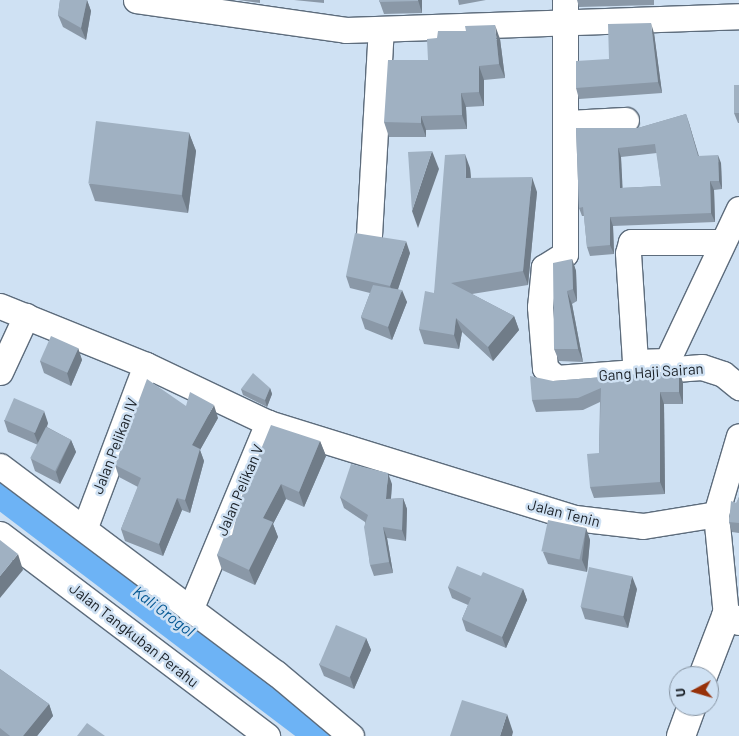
<!DOCTYPE html>
<html>
<head>
<meta charset="utf-8">
<style>
  body { margin:0 }
  #map { position:relative; width:739px; height:736px; overflow:hidden; background:#cfe1f3; font-family:Barlow,sans-serif }
  div>[style] { position:absolute }
  [style*='--x'] { left:calc(var(--x)*1px); top:calc(var(--y)*1px); width:calc(var(--w)*1px); rotate:calc(var(--a)*1deg) }
  .river>* { height:41px; margin:-20.5px; padding:0 20.5px; transform-origin:20.5px; border-radius:20.5px; background:#6db3f5 }
  .roads { filter:drop-shadow(1px 0 #5d6c7c) drop-shadow(-1px 0 #5d6c7c) drop-shadow(0 1px #5d6c7c) drop-shadow(0 -1px #5d6c7c) }
  .minor>* { height:25px; margin:-12.5px; padding:0 12.5px; transform-origin:12.5px; border-radius:12.5px; background:#fff }
  .tertiary>* { height:28px; margin:-14px; padding:0 14px; transform-origin:14px; border-radius:14px; background:#fff }
  .wall>* { inset:0; background:#8a98a7 }
  .shaded-wall>* { inset:0; background:#707c88 }
  .building>* { inset:0; background:#a0b1c2; transform-origin:0 0 }
  span { translate:-50% -50%; white-space:nowrap; text-align:center; line-height:1.15; -webkit-text-stroke:5px #cfe1f3; paint-order:stroke }
  .street-label { font-size:15px; color:#191f25 }
  .water-label { font-size:16px; color:#055893; font-style:italic }
  .north { position:absolute; left:669px; top:666px; width:50px; height:50px; box-sizing:border-box; background:#cfe1f3; border:1px solid #8693a1; border-radius:50%; rotate:264deg; font-size:14px; font-weight:700; line-height:20px; text-align:center; color:#191f25 }
  .north::after { content:''; display:block; margin:auto; width:18px; height:22px; background:#973109; clip-path:polygon(50% 0,100% 100%,50% 72%,0 100%) }
</style>
</head>
<body>
<div id="map">
  <div class="river">
    <div style="--x:0;--y:486;--w:413;--a:37.2"></div>
  </div>
  <div class="roads">
    <div class="minor">
      <div style="--x:136;--y:0;--w:212;--a:8.1"></div>
      <div style="--x:346;--y:30;--w:393;--a:-2"></div>
      <div style="--x:565;--y:0;--w:254;--a:90"></div>
      <div style="--x:565;--y:254;--w:25;--a:148"></div>
      <div style="--x:544;--y:267;--w:40;--a:95.7"></div>
      <div style="--x:540;--y:307;--w:61;--a:85.3"></div>
      <div style="--x:545;--y:368;--w:15;--a:42"></div>
      <div style="--x:556;--y:378;--w:146;--a:-4.3"></div>
      <div style="--x:702;--y:367;--w:22;--a:18"></div>
      <div style="--x:723;--y:374;--w:21;--a:39"></div>
      <div style="--x:566;--y:123;--w:60;--a:-2.9"></div>
      <div style="--x:369;--y:235;--w:206;--a:-86.7"></div>
      <div style="--x:721;--y:242;--w:90;--a:180"></div>
      <div style="--x:631;--y:242;--w:11;--a:105"></div>
      <div style="--x:628;--y:253;--w:109;--a:86.3"></div>
      <div style="--x:635;--y:362;--w:32;--a:-2"></div>
      <div style="--x:667;--y:361;--w:168;--a:-64.7"></div>
      <div style="--x:0;--y:306;--w:157;--a:22"></div>
      <div style="--x:146;--y:365;--w:135;--a:25.4"></div>
      <div style="--x:268;--y:423;--w:321;--a:17.2"></div>
      <div style="--x:575;--y:518;--w:68;--a:6.7"></div>
      <div style="--x:643;--y:526;--w:74;--a:-9.3"></div>
      <div style="--x:0;--y:372;--w:62;--a:-65.1"></div>
      <div style="--x:0;--y:466;--w:345;--a:36.9"></div>
      <div style="--x:276;--y:673;--w:98;--a:40"></div>
      <div style="--x:85;--y:527;--w:173;--a:-69.4"></div>
      <div style="--x:0;--y:534;--w:335;--a:37.1"></div>
      <div style="--x:190;--y:610;--w:203;--a:-67.4"></div>
      <div style="--x:726;--y:616;--w:102;--a:-95.6"></div>
      <div style="--x:716;--y:514;--w:81;--a:-73.6"></div>
    </div>
    <div class="tertiary">
      <div style="--x:703;--y:676;--w:64;--a:-69"></div>
      <div style="--x:726;--y:616;--w:14;--a:21"></div>
      <div style="--x:681;--y:736;--w:32;--a:-70"></div>
    </div>
  </div>
  <div class="wall">
    <div style="clip-path:polygon(60px 0,87px 0,91px 11px,86px 40px,63px 27px,58px 15px)"></div>
    <div style="clip-path:polygon(238px 0,260px 0,260px 3px)"></div>
    <div style="clip-path:polygon(294px 0,324px 0,324px 3px)"></div>
    <div style="clip-path:polygon(379px 0,422px 0,422px 13px,384px 14px)"></div>
    <div style="clip-path:polygon(458px 0,486px 0,459px 5px)"></div>
    <div style="clip-path:polygon(577px 0,654px 0,654px 5px,579px 7px)"></div>
    <div style="clip-path:polygon(654px 33px,662px 93px,579px 99px,576px 88px)"></div>
    <div style="clip-path:polygon(500px 39px,505px 78px,484px 80px,484px 106px,466px 107px,467px 129px,426px 130px,426px 137px,389px 137px,384px 122px,428px 60px)"></div>
    <div style="clip-path:polygon(739px 85px,739px 123px,738px 123px,734px 113px)"></div>
    <div style="clip-path:polygon(evenodd,686px 114px,699px 156px,721px 163px,722px 189px,714px 190px,715px 222px,613px 226px,614px 254px,590px 256px,587px 247px,584px 216px,582px 216px,579px 208px,576px 128px,638px 128px,686px 114px,657px 153px,661px 186px,622px 188px,621px 157px,657px 153px)"></div>
    <div style="clip-path:polygon(189px 133px,196px 151px,188px 213px,95px 201px,89px 184px)"></div>
    <div style="clip-path:polygon(470px 168px,471px 178px,537px 192px,528px 285px,472px 294px,514px 316px,519px 330px,493px 361px,462px 332px,459px 349px,424px 344px,419px 329px,434px 293px)"></div>
    <div style="clip-path:polygon(410px 253px,398px 289px,407px 302px,392px 340px,365px 329px,361px 317px,370px 293px,350px 288px,346px 276px)"></div>
    <div style="clip-path:polygon(572px 259px,576px 271px,577px 301px,572px 304px,583px 362px,559px 361px,554px 349px)"></div>
    <div style="clip-path:polygon(78px 348px,82px 360px,71px 386px,44px 373px,40px 361px)"></div>
    <div style="clip-path:polygon(679px 371px,683px 383px,683px 404px,664px 404px,665px 494px,594px 498px,590px 487px,599px 453px,600px 402px,583px 410px,536px 412px,532px 400px,553px 381px)"></div>
    <div style="clip-path:polygon(270px 388px,272px 394px,267px 407px,243px 395px,241px 389px)"></div>
    <div style="clip-path:polygon(186px 406px,218px 418px,200px 450px,204px 461px,190px 513px,182px 510px,163px 556px,125px 541px,121px 529px,138px 487px,119px 477px,115px 465px)"></div>
    <div style="clip-path:polygon(4px 420px,48px 423px,47px 427px,71px 440px,76px 452px,60px 484px,35px 471px,31px 459px,38px 445px,8px 432px)"></div>
    <div style="clip-path:polygon(320px 441px,326px 456px,304px 507px,286px 499px,273px 524px,278px 537px,255px 585px,222px 570px,217px 555px,232px 535px)"></div>
    <div style="clip-path:polygon(392px 484px,391px 499px,403px 498px,407px 509px,406px 541px,387px 538px,393px 573px,374px 576px,370px 565px,365px 522px,344px 508px,340px 497px)"></div>
    <div style="clip-path:polygon(739px 497px,739px 533px,732px 532px,729px 522px)"></div>
    <div style="clip-path:polygon(586px 528px,590px 540px,587px 572px,548px 564px,543px 552px)"></div>
    <div style="clip-path:polygon(481px 576px,523px 589px,527px 600px,506px 648px,466px 631px,462px 619px,468px 605px,452px 598px,448px 587px)"></div>
    <div style="clip-path:polygon(637px 589px,628px 628px,585px 619px,581px 607px)"></div>
    <div style="clip-path:polygon(366px 638px,371px 650px,354px 689px,324px 676px,319px 664px)"></div>
    <div style="clip-path:polygon(0 669px,49px 704px,53px 716px,37px 736px,0 736px)"></div>
  </div>
  <div class="shaded-wall">
    <div style="clip-path:polygon(87px 0,91px 11px,86px 40px,81px 28px)"></div>
    <div style="clip-path:polygon(418px 0,422px 0,422px 13px)"></div>
    <div style="clip-path:polygon(651px 23px,654px 33px,662px 93px,658px 82px)"></div>
    <div style="clip-path:polygon(495px 25px,500px 39px,505px 78px,499px 64px)"></div>
    <div style="clip-path:polygon(479px 66px,484px 80px,484px 106px,479px 92px)"></div>
    <div style="clip-path:polygon(461px 93px,466px 107px,467px 129px,462px 115px)"></div>
    <div style="clip-path:polygon(686px 114px,689px 123px,701px 165px,698px 156px)"></div>
    <div style="clip-path:polygon(421px 116px,426px 130px,426px 137px,421px 123px)"></div>
    <div style="clip-path:polygon(189px 133px,196px 151px,188px 213px,182px 196px)"></div>
    <div style="clip-path:polygon(618px 148px,621px 157px,623px 196px,620px 188px)"></div>
    <div style="clip-path:polygon(432px 151px,439px 169px,418px 228px,412px 211px)"></div>
    <div style="clip-path:polygon(465px 154px,470px 168px,472px 192px,466px 178px)"></div>
    <div style="clip-path:polygon(718px 155px,721px 163px,722px 189px,719px 181px)"></div>
    <div style="clip-path:polygon(532px 177px,537px 192px,528px 285px,523px 271px)"></div>
    <div style="clip-path:polygon(710px 181px,714px 190px,715px 222px,711px 213px)"></div>
    <div style="clip-path:polygon(610px 217px,613px 226px,614px 254px,610px 245px)"></div>
    <div style="clip-path:polygon(406px 241px,410px 253px,395px 298px,390px 286px)"></div>
    <div style="clip-path:polygon(572px 259px,576px 271px,577px 301px,573px 289px)"></div>
    <div style="clip-path:polygon(402px 290px,407px 302px,392px 340px,388px 327px)"></div>
    <div style="clip-path:polygon(567px 291px,572px 304px,583px 362px,578px 349px)"></div>
    <div style="clip-path:polygon(514px 316px,519px 330px,493px 361px,488px 347px)"></div>
    <div style="clip-path:polygon(456px 318px,462px 332px,459px 349px,454px 335px)"></div>
    <div style="clip-path:polygon(78px 348px,82px 360px,71px 386px,67px 373px)"></div>
    <div style="clip-path:polygon(679px 371px,683px 383px,683px 404px,679px 392px)"></div>
    <div style="clip-path:polygon(270px 388px,272px 394px,267px 407px,265px 400px)"></div>
    <div style="clip-path:polygon(660px 392px,664px 404px,665px 494px,660px 482px)"></div>
    <div style="clip-path:polygon(214px 405px,218px 418px,200px 450px,204px 461px,190px 513px,185px 500px,192px 445px)"></div>
    <div style="clip-path:polygon(44px 411px,48px 423px,39px 446px,34px 433px)"></div>
    <div style="clip-path:polygon(71px 440px,76px 452px,60px 484px,56px 472px)"></div>
    <div style="clip-path:polygon(320px 441px,326px 456px,304px 507px,299px 492px)"></div>
    <div style="clip-path:polygon(388px 473px,392px 484px,390px 510px,386px 499px)"></div>
    <div style="clip-path:polygon(281px 484px,286px 499px,273px 524px,278px 537px,255px 585px,249px 570px,263px 518px)"></div>
    <div style="clip-path:polygon(177px 498px,182px 510px,163px 556px,159px 544px)"></div>
    <div style="clip-path:polygon(403px 498px,407px 509px,406px 541px,402px 530px)"></div>
    <div style="clip-path:polygon(383px 527px,387px 538px,393px 573px,389px 562px)"></div>
    <div style="clip-path:polygon(586px 528px,590px 540px,587px 572px,582px 560px)"></div>
    <div style="clip-path:polygon(18px 554px,23px 570px,0 598px,0 576px)"></div>
    <div style="clip-path:polygon(632px 576px,637px 589px,628px 628px,623px 616px)"></div>
    <div style="clip-path:polygon(523px 589px,527px 600px,506px 648px,502px 637px)"></div>
    <div style="clip-path:polygon(366px 638px,371px 650px,354px 689px,350px 677px)"></div>
    <div style="clip-path:polygon(49px 704px,53px 716px,37px 736px,23px 736px)"></div>
    <div style="clip-path:polygon(507px 714px,513px 732px,512px 736px,500px 736px)"></div>
  </div>
  <div class="building">
    <div style="clip-path:polygon(60px 0,87px 0,81px 28px,58px 15px)"></div>
    <div style="clip-path:polygon(379px 0,418px 0,418px 1px,379px 2px)"></div>
    <div style="clip-path:polygon(651px 23px,658px 82px,576px 88px,576px 61px,609px 59px,608px 24px)"></div>
    <div style="clip-path:polygon(495px 25px,499px 64px,479px 66px,479px 92px,461px 93px,462px 115px,421px 116px,421px 123px,384px 122px,388px 60px,428px 60px,427px 39px,437px 38px,438px 31px,466px 31px,465px 26px)"></div>
    <div style="left:739px;top:85px;width:28px;height:5px;rotate:90deg"></div>
    <div style="clip-path:polygon(evenodd,686px 114px,698px 156px,718px 155px,719px 181px,710px 181px,711px 213px,610px 217px,610px 245px,587px 247px,583px 207px,579px 208px,576px 128px,638px 128px,686px 114px,655px 144px,661px 186px,620px 188px,618px 148px,655px 144px)"></div>
    <div style="left:96px;top:121px;width:94px;height:63px;rotate:7deg"></div>
    <div style="clip-path:polygon(432px 151px,412px 211px,408px 152px)"></div>
    <div style="clip-path:polygon(465px 154px,466px 178px,532px 177px,523px 271px,451px 283px,514px 316px,488px 347px,456px 318px,454px 335px,419px 329px,425px 291px,434px 293px,445px 155px)"></div>
    <div style="clip-path:polygon(355px 233px,406px 241px,390px 286px,346px 276px)"></div>
    <div style="clip-path:polygon(572px 259px,573px 289px,567px 291px,578px 349px,554px 349px,553px 263px)"></div>
    <div style="clip-path:polygon(373px 285px,402px 290px,388px 327px,361px 317px)"></div>
    <div style="left:51px;top:336px;width:30px;height:27px;rotate:24deg"></div>
    <div style="clip-path:polygon(679px 371px,679px 392px,660px 392px,660px 482px,590px 487px,587px 454px,599px 453px,601px 388px,578px 398px,532px 400px,530px 376px,553px 381px)"></div>
    <div style="clip-path:polygon(253px 373px,270px 388px,265px 400px,241px 389px)"></div>
    <div style="clip-path:polygon(147px 379px,186px 406px,190px 392px,214px 405px,192px 445px,200px 449px,185px 500px,177px 498px,159px 544px,121px 529px,141px 478px,115px 465px)"></div>
    <div style="left:14px;top:398px;width:33px;height:24px;rotate:23deg"></div>
    <div style="clip-path:polygon(271px 425px,320px 441px,299px 492px,281px 484px,263px 518px,273px 522px,249px 570px,217px 555px,224px 537px,232px 535px,241px 498px)"></div>
    <div style="left:46px;top:427px;width:28px;height:35px;rotate:27deg"></div>
    <div style="clip-path:polygon(351px 464px,388px 473px,386px 499px,403px 498px,402px 530px,383px 527px,389px 562px,370px 565px,364px 527px,368px 515px,340px 497px)"></div>
    <div style="clip-path:polygon(739px 497px,739px 523px,729px 522px,731px 501px,736px 503px)"></div>
    <div style="left:548px;top:520px;width:39px;height:32px;rotate:12deg"></div>
    <div style="clip-path:polygon(0 540px,18px 554px,0 576px)"></div>
    <div style="clip-path:polygon(457px 566px,481px 576px,483px 572px,523px 589px,502px 637px,462px 619px,471px 598px,448px 587px)"></div>
    <div style="left:589px;top:567px;width:44px;height:41px;rotate:12deg"></div>
    <div style="left:336px;top:625px;width:33px;height:43px;rotate:23deg"></div>
    <div style="clip-path:polygon(0 669px,49px 704px,23px 736px,10px 736px,0 728px)"></div>
    <div style="clip-path:polygon(462px 700px,507px 714px,500px 736px,450px 736px)"></div>
    <div style="clip-path:polygon(87px 723px,105px 736px,77px 736px)"></div>
  </div>
  <div class="street-label">
    <span style="left:651px;top:372px;rotate:-4deg">Gang Haji Sairan</span>
    <span style="left:115px;top:446px;rotate:-69deg">Jalan Pelikan IV</span>
    <span style="left:240px;top:490px;rotate:-67deg">Jalan Pelikan V</span>
    <span style="left:564px;top:513px;rotate:14deg">Jalan Tenin</span>
    <span style="left:134px;top:635px;rotate:38deg">Jalan Tangkuban Perahu</span>
  </div>
  <div class="water-label">
    <span style="left:164px;top:611px;rotate:37deg">Kali Grogol</span>
  </div>
  <div class="north">U</div>
</div>
</body>
</html>
